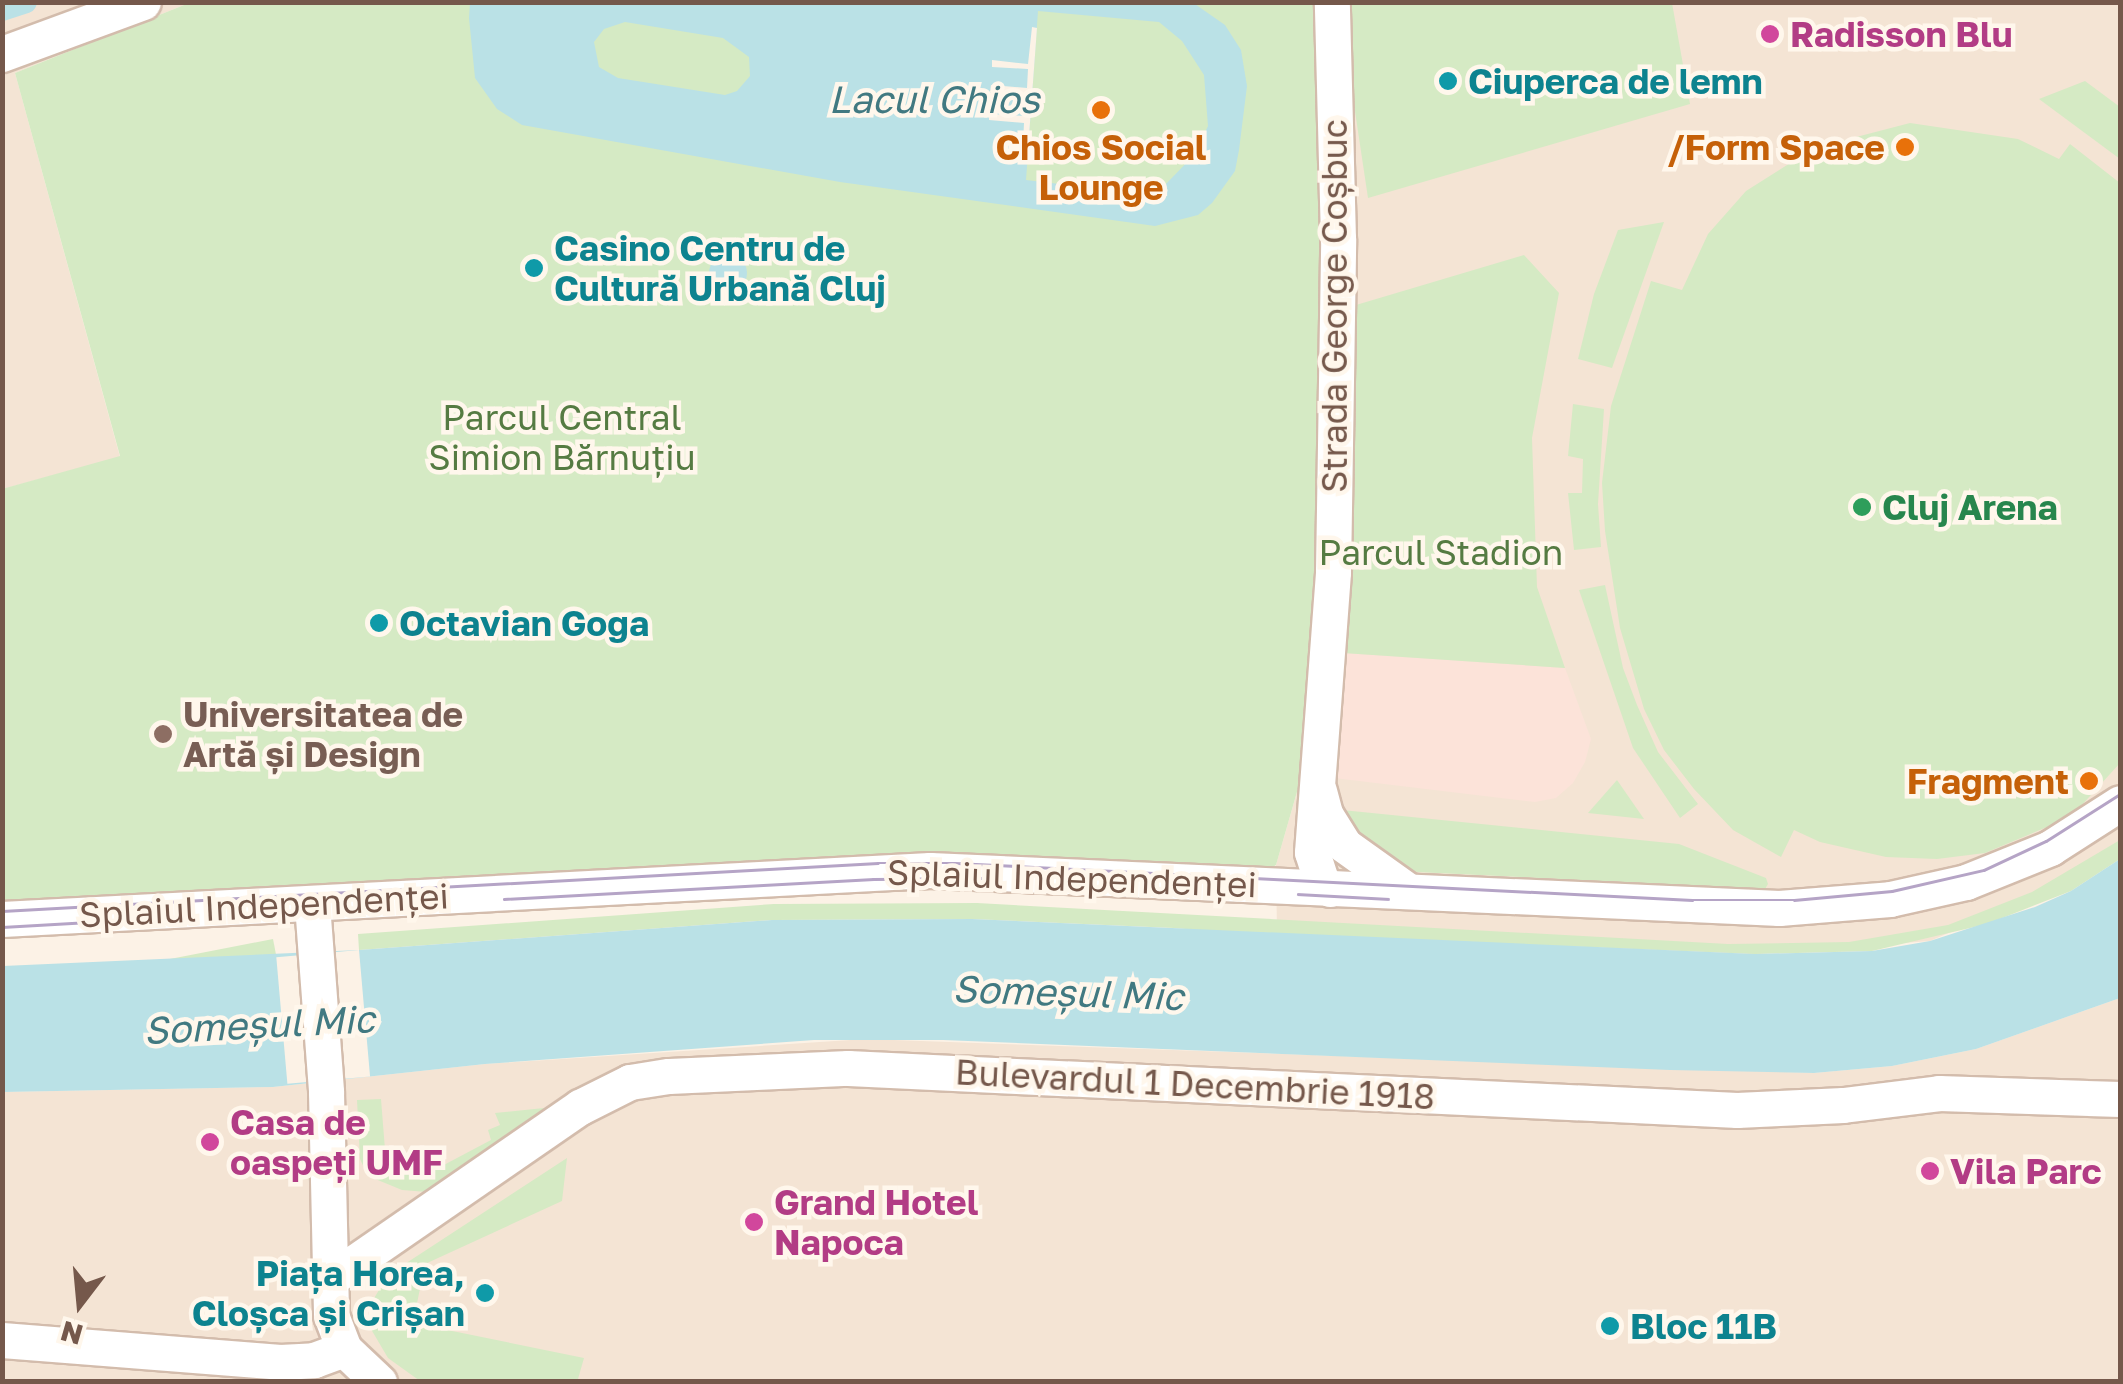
<!DOCTYPE html>
<html>
<head>
<meta charset="utf-8">
<style>
  body { margin:0 }
  #map { position:relative; width:2123px; height:1384px; overflow:hidden; background:#fcf2e6; font-family:"Golos Text",sans-serif }
  div>[style] { position:absolute }
  [style*='--x'] { left:calc(var(--x)*1px); top:calc(var(--y)*1px); width:calc(var(--w)*1px); rotate:calc(var(--a)*1deg) }
  .residential>* { inset:0; background:#f4e4d4 }
  .commercial>* { inset:0; background:#fce3d9 }
  .green>* { inset:0; background:#d5eac4; transform-origin:0 0 }
  .water>* { inset:0; background:#bae1e6 }
  .round { border-radius:50% }
  .pier>* { inset:0; background:#fcf2e6; transform-origin:0 0 }
  .canal>* { height:22px; margin:-11px; padding:0 11px; transform-origin:11px; border-radius:11px; background:#bae1e6 }
  .roads { filter:drop-shadow(2px 0 #d3bcac) drop-shadow(-2px 0 #d3bcac) drop-shadow(0 2px #d3bcac) drop-shadow(0 -2px #d3bcac) }
  .secondary>* { height:35px; margin:-17.5px; padding:0 17.5px; transform-origin:17.5px; border-radius:17.5px; background:#fff }
  .tram>* { height:2.5px; margin:-1.25px; padding:0 1.25px; transform-origin:1.25px; border-radius:1.25px; background:#b5a4c6 }
  .dots>* { width:28px; height:28px; translate:-50% -50%; box-sizing:border-box; border:5px solid #fff7ec; border-radius:50% }
  span { translate:-50% -50%; white-space:nowrap; text-align:center; line-height:1.15; -webkit-text-stroke:9px #fff7ec; paint-order:stroke }
  .hotel-label { font-size:35px; color:#b23c85; font-weight:700 }
  .left { translate:0 -50%; text-align:left }
  .culture-label { font-size:35px; color:#0d838f; font-weight:700 }
  .right { translate:-100% -50%; text-align:right }
  .food-label { font-size:35px; color:#c56008; font-weight:700 }
  .street-label { font-size:35px; color:#75584b }
  .park-label { font-size:35px; color:#557b42 }
  .leisure-label { font-size:35px; color:#27864d; font-weight:700 }
  .education-label { font-size:35px; color:#785e54; font-weight:700 }
  .water-label { font-size:38px; color:#417981; font-style:italic }
  .frame { position:absolute; inset:0; border:5px solid #75584b; pointer-events:none }
  .north { position:absolute; left:30px; top:1254px; width:100px; height:100px; -webkit-text-stroke:8px #fff7ec; paint-order:stroke; rotate:196deg; font-size:28px; font-weight:700; line-height:40px; text-align:center; color:#75584b }
  .north::after { content:''; display:block; margin:auto; width:35px; height:45px; background:#75584b; clip-path:polygon(50% 0,100% 100%,50% 72%,0 100%) }
</style>
</head>
<body>
<div id="map">
  <div class="residential">
    <div style="clip-path:polygon(3px 3px,189px 3px,15px 73px,120px 457px,3px 489px)"></div>
    <div style="clip-path:polygon(1324px 3px,2120px 3px,2120px 859px,1930px 941px,1755px 954px,1277px 933px,1276px 865px,1311px 743px)"></div>
    <div style="clip-path:polygon(2120px 998px,2120px 1381px,3px 1381px,2px 1092px,273px 1087px,485px 1064px,866px 1039px,1814px 1073px,1892px 1066px,1976px 1049px)"></div>
  </div>
  <div class="commercial">
    <div style="clip-path:polygon(1343px 653px,1565px 668px,1591px 739px,1585px 762px,1573px 783px,1556px 798px,1535px 802px,1334px 778px)"></div>
  </div>
  <div class="green">
    <div style="clip-path:polygon(189px 3px,1324px 3px,1317px 682px,1311px 743px,1276px 865px,1266px 871px,841px 856px,3px 908px,2px 489px,120px 456px,15px 73px)"></div>
    <div style="clip-path:polygon(1351px 3px,1672px 3px,1690px 104px,1368px 198px,1353px 98px)"></div>
    <div style="clip-path:polygon(2085px 81px,2120px 107px,2120px 159px,2039px 99px)"></div>
    <div style="clip-path:polygon(1910px 123px,2018px 139px,2059px 159px,2070px 144px,2120px 183px,2120px 763px,2071px 817px,1985px 853px,1937px 859px,1886px 857px,1820px 842px,1794px 830px,1781px 857px,1733px 830px,1694px 789px,1664px 750px,1644px 709px,1620px 628px,1605px 531px,1602px 483px,1611px 406px,1651px 281px,1682px 290px,1708px 234px,1746px 191px,1814px 148px)"></div>
    <div style="clip-path:polygon(1664px 222px,1612px 368px,1578px 359px,1594px 294px,1618px 230px)"></div>
    <div style="clip-path:polygon(1524px 255px,1559px 293px,1532px 438px,1537px 587px,1565px 668px,1343px 653px,1356px 305px)"></div>
    <div style="clip-path:polygon(1573px 404px,1604px 409px,1598px 504px,1601px 547px,1574px 550px,1568px 493px,1582px 493px,1583px 459px,1568px 456px)"></div>
    <div style="clip-path:polygon(1605px 585px,1623px 668px,1637px 705px,1658px 752px,1698px 804px,1680px 818px,1633px 748px,1579px 590px)"></div>
    <div style="clip-path:polygon(1617px 780px,1644px 819px,1588px 813px)"></div>
    <div style="clip-path:polygon(1332px 809px,1679px 844px,1766px 878px,1768px 884px,1765px 889px,1417px 872px,1373px 855px)"></div>
    <div style="clip-path:polygon(2120px 840px,2120px 859px,2071px 891px,1987px 924px,1872px 951px,1755px 954px,1561px 946px,1519px 957px,1174px 928px,972px 919px,772px 920px,359px 950px,358px 934px,774px 904px,977px 903px,1728px 944px,1849px 942px,1948px 925px,2032px 892px)"></div>
    <div style="left:273px;top:939px;width:16px;height:271px;rotate:79deg"></div>
    <div style="clip-path:polygon(381px 1099px,386px 1162px,414px 1154px,419px 1163px,435px 1157px,440px 1167px,491px 1140px,488px 1130px,500px 1125px,495px 1113px,563px 1106px,427px 1192px,402px 1190px,368px 1176px,360px 1159px,357px 1100px)"></div>
    <div style="clip-path:polygon(567px 1158px,562px 1201px,425px 1264px,413px 1323px,584px 1358px,578px 1379px,420px 1381px,388px 1358px,368px 1324px,373px 1300px,388px 1275px)"></div>
  </div>
  <div class="water">
    <div style="clip-path:polygon(evenodd,1192px 2px,1225px 25px,1241px 50px,1247px 86px,1239px 150px,1235px 171px,1212px 203px,1198px 215px,1155px 226px,840px 182px,522px 125px,497px 109px,475px 78px,469px 18px,470px 3px,1192px 2px,1038px 11px,1159px 22px,1182px 41px,1204px 75px,1208px 126px,1194px 155px,1165px 185px,1135px 193px,1026px 180px,1038px 11px,1192px 2px,625px 22px,723px 38px,749px 57px,750px 76px,737px 91px,725px 95px,618px 78px,599px 67px,594px 42px,604px 29px,625px 22px)"></div>
    <div class="round" style="left:709px;top:254px;width:38px;height:38px"></div>
    <div style="clip-path:polygon(2120px 859px,2120px 998px,1976px 1049px,1892px 1066px,1814px 1073px,1670px 1070px,943px 1040px,814px 1040px,485px 1064px,273px 1087px,3px 1092px,3px 966px,359px 950px,772px 920px,972px 919px,1755px 954px,1872px 951px,1930px 941px,2035px 907px,2071px 891px)"></div>
  </div>
  <div class="pier">
    <div style="clip-path:polygon(1032px 27px,1037px 28px,1027px 163px,1022px 163px,1024px 123px,989px 120px,989px 114px,1025px 116px,1026px 96px,990px 92px,991px 85px,1027px 88px,1028px 69px,992px 67px,992px 60px,1028px 64px)"></div>
    <div style="left:359px;top:950px;width:127px;height:83px;rotate:85deg"></div>
  </div>
  <div class="canal">
    <div style="--x:2;--y:10;--w:25;--a:-18"></div>
  </div>
  <div class="roads">
    <div class="secondary">
      <div style="--x:2;--y:54;--w:150;--a:-20.2"></div>
      <div style="--x:1319;--y:791;--w:24;--a:75"></div>
      <div style="--x:1325;--y:814;--w:36;--a:58"></div>
      <div style="--x:1344;--y:845;--w:77;--a:35.5"></div>
      <div style="--x:1330;--y:889;--w:13;--a:-135"></div>
      <div style="--x:1321;--y:880;--w:29;--a:-108"></div>
      <div style="--x:1312;--y:852;--w:281;--a:-85.7"></div>
      <div style="--x:1333;--y:572;--w:333;--a:-89.1"></div>
      <div style="--x:1338;--y:239;--w:237;--a:-91.5"></div>
      <div style="--x:312;--y:904;--w:189;--a:85.7"></div>
      <div style="--x:326;--y:1092;--w:223;--a:88.7"></div>
      <div style="--x:331;--y:1315;--w:36;--a:69"></div>
      <div style="--x:344;--y:1349;--w:48;--a:43.3"></div>
      <div style="--x:2;--y:919;--w:929;--a:-3.02"></div>
      <div style="--x:930;--y:870;--w:850;--a:2.56"></div>
      <div style="--x:1779;--y:908;--w:111;--a:-4.6"></div>
      <div style="--x:1890;--y:899;--w:78;--a:-12.6"></div>
      <div style="--x:1966;--y:882;--w:91;--a:-22"></div>
      <div style="--x:2050;--y:848;--w:83;--a:-32.7"></div>
      <div style="--x:329;--y:1280;--w:305;--a:-34.6"></div>
      <div style="--x:580;--y:1107;--w:56;--a:-26.6"></div>
      <div style="--x:630;--y:1082;--w:39;--a:-9"></div>
      <div style="--x:669;--y:1076;--w:179;--a:-2.6"></div>
      <div style="--x:848;--y:1068;--w:890;--a:2.7"></div>
      <div style="--x:1737;--y:1110;--w:106;--a:-2.7"></div>
      <div style="--x:1843;--y:1105;--w:97;--a:-7.1"></div>
      <div style="--x:1939;--y:1093;--w:181;--a:1.9"></div>
      <div style="--x:2;--y:1340;--w:279;--a:4.5"></div>
      <div style="--x:280;--y:1362;--w:34;--a:-3"></div>
      <div style="--x:314;--y:1360;--w:32;--a:-20"></div>
    </div>
  </div>
  <div class="tram">
    <div style="--x:1298;--y:894;--w:90;--a:3.2"></div>
    <div style="--x:504;--y:899;--w:370;--a:-3.1"></div>
    <div style="--x:873;--y:879;--w:115;--a:-0.5"></div>
    <div style="--x:2;--y:911;--w:877;--a:-3.14"></div>
    <div style="--x:878;--y:863;--w:77;--a:0"></div>
    <div style="--x:955;--y:863;--w:738;--a:2.87"></div>
    <div style="--x:1692;--y:900;--w:102;--a:0"></div>
    <div style="--x:1794;--y:900;--w:98;--a:-5.2"></div>
    <div style="--x:1892;--y:891;--w:94;--a:-12.9"></div>
    <div style="--x:1984;--y:870;--w:68;--a:-25.1"></div>
    <div style="--x:2046;--y:841;--w:88;--a:-32.4"></div>
    <div style="--x:2;--y:927;--w:87;--a:-3.3"></div>
  </div>
  <div class="dots">
    <div style="left:1770px;top:34px;background:#d1479c"></div>
    <div style="left:1448px;top:81px;background:#0f9aa8"></div>
    <div style="left:1101px;top:110px;background:#e8710a"></div>
    <div style="left:1905px;top:147px;background:#e8710a"></div>
    <div style="left:534px;top:268px;background:#0f9aa8"></div>
    <div style="left:1862px;top:507px;background:#2e9e5b"></div>
    <div style="left:379px;top:623px;background:#0f9aa8"></div>
    <div style="left:163px;top:734px;background:#8d6e63"></div>
    <div style="left:2089px;top:781px;background:#e8710a"></div>
    <div style="left:210px;top:1142px;background:#d1479c"></div>
    <div style="left:1930px;top:1171px;background:#d1479c"></div>
    <div style="left:754px;top:1222px;background:#d1479c"></div>
    <div style="left:485px;top:1293px;background:#0f9aa8"></div>
    <div style="left:1610px;top:1326px;background:#0f9aa8"></div>
  </div>
  <div class="hotel-label">
    <span class="left" style="left:1790px;top:34px">Radisson Blu</span>
    <span class="left" style="left:230px;top:1142px">Casa de<br>oaspeți UMF</span>
    <span class="left" style="left:1950px;top:1171px">Vila Parc</span>
    <span class="left" style="left:774px;top:1222px">Grand Hotel<br>Napoca</span>
  </div>
  <div class="culture-label">
    <span class="left" style="left:1468px;top:81px">Ciuperca de lemn</span>
    <span class="left" style="left:554px;top:268px">Casino Centru de<br>Cultură Urbană Cluj</span>
    <span class="left" style="left:399px;top:623px">Octavian Goga</span>
    <span class="right" style="left:465px;top:1293px">Piața Horea,<br>Cloșca și Crișan</span>
    <span class="left" style="left:1630px;top:1326px">Bloc 11B</span>
  </div>
  <div class="food-label">
    <span style="left:1101px;top:167px">Chios Social<br>Lounge</span>
    <span class="right" style="left:1885px;top:147px">/Form Space</span>
    <span class="right" style="left:2069px;top:781px">Fragment</span>
  </div>
  <div class="street-label">
    <span style="left:1334px;top:306px;rotate:-90deg">Strada George Coșbuc</span>
    <span style="left:1072px;top:878px;rotate:2deg">Splaiul Independenței</span>
    <span style="left:264px;top:905px;rotate:-3deg">Splaiul Independenței</span>
    <span style="left:1195px;top:1084px;rotate:3deg">Bulevardul 1 Decembrie 1918</span>
  </div>
  <div class="park-label">
    <span style="left:562px;top:437px">Parcul Central<br>Simion Bărnuțiu</span>
    <span style="left:1441px;top:552px">Parcul Stadion</span>
  </div>
  <div class="leisure-label">
    <span class="left" style="left:1882px;top:507px">Cluj Arena</span>
  </div>
  <div class="education-label">
    <span class="left" style="left:183px;top:734px">Universitatea de<br>Artă și Design</span>
  </div>
  <div class="water-label">
    <span style="left:934px;top:99px">Lacul Chios</span>
    <span style="left:1068px;top:992px;rotate:2deg">Someșul Mic</span>
    <span style="left:259px;top:1024px;rotate:-3deg">Someșul Mic</span>
  </div>
  <div class="frame"></div>
  <div class="north">N</div>
</div>
</body>
</html>
